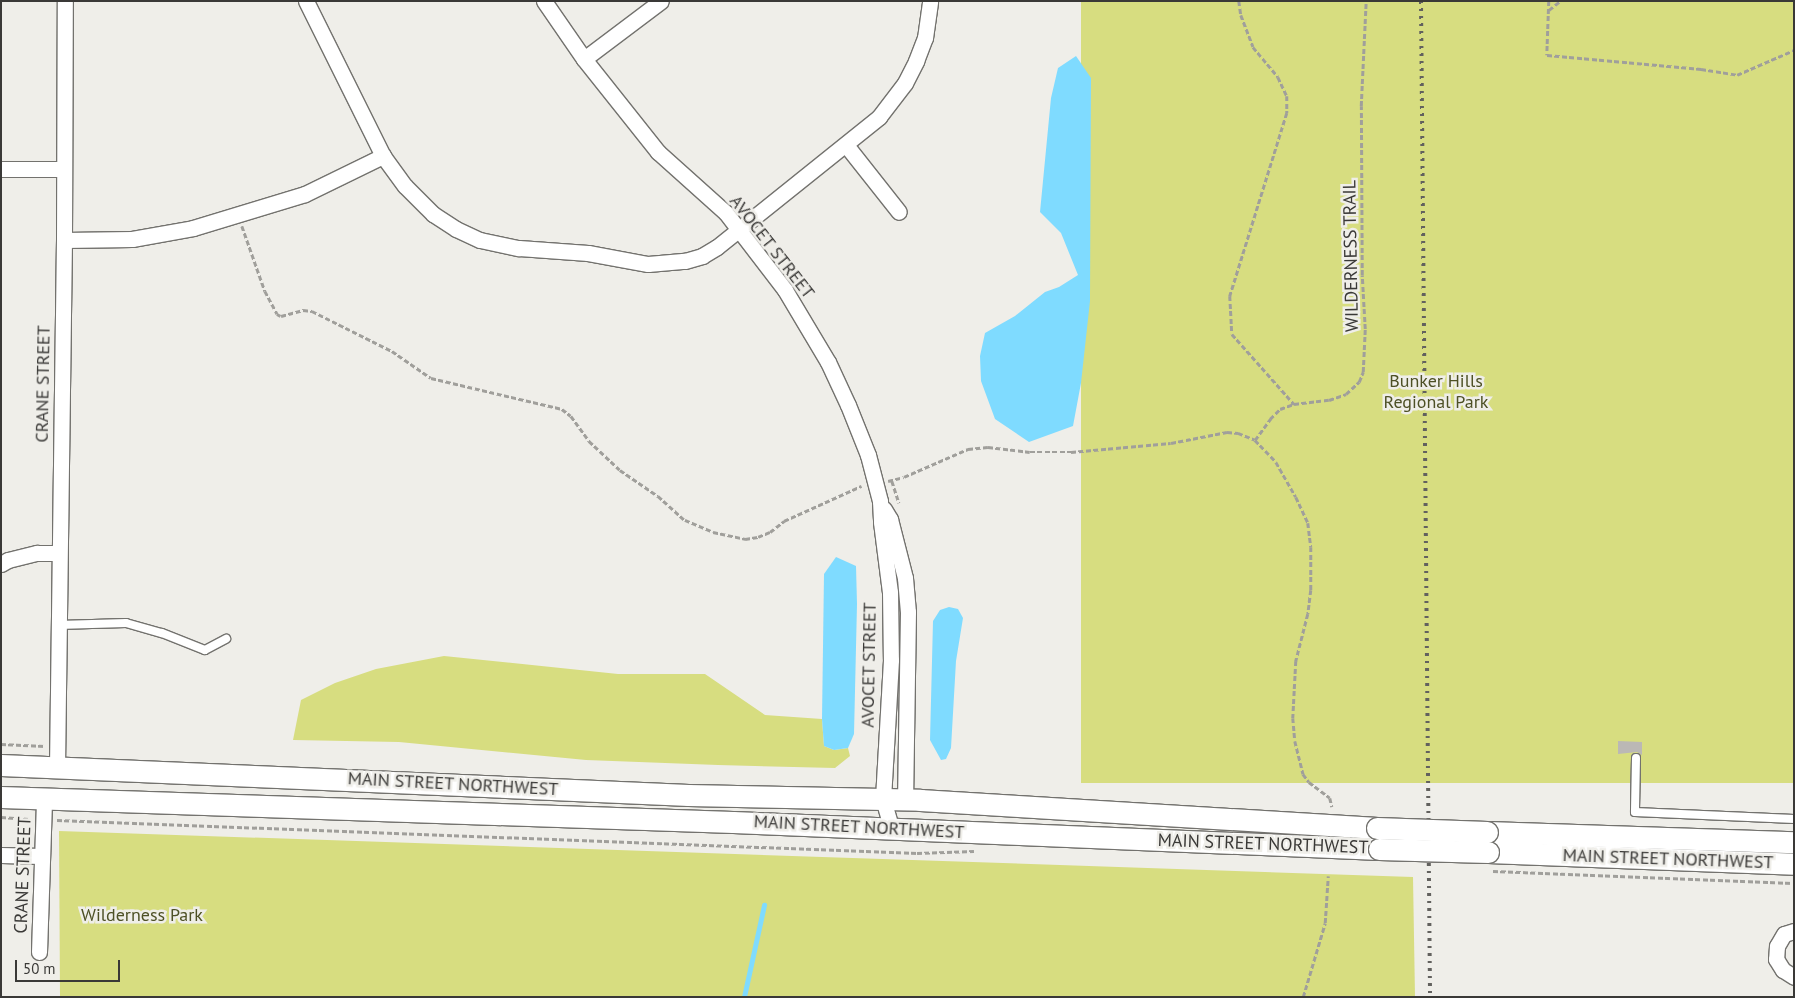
<!DOCTYPE html>
<html>
<head>
<meta charset="utf-8">
<style>
  body { margin:0 }
  #map { position:relative; width:1795px; height:998px; overflow:hidden; background:#efeee9; font-family:"PT Sans",sans-serif }
  div>[style] { position:absolute }
  [style*='--x'] { left:calc(var(--x)*1px); top:calc(var(--y)*1px); width:calc(var(--w)*1px); rotate:calc(var(--a)*1deg) }
  .green>* { inset:0; background:#d7dd80; transform-origin:0 0 }
  .water>* { inset:0; background:#7fdbff }
  .stream>* { height:4.5px; margin:-2.25px; padding:0 2.25px; transform-origin:2.25px; border-radius:2.25px; background:#7fdbff }
  .building>* { inset:0; background:#bbb8b5 }
  .path>* { height:2.5px; margin-top:-1.25px; transform-origin:0; background:repeating-linear-gradient(90deg,#a09f9b 0 5px,transparent 0 7.5px) }
  .roads { filter:drop-shadow(1px 0 #73726e) drop-shadow(-1px 0 #73726e) drop-shadow(0 1px #73726e) drop-shadow(0 -1px #73726e) }
  .service>* { height:8px; margin:-4px; padding:0 4px; transform-origin:4px; border-radius:4px; background:#fff }
  .minor>* { height:15px; margin:-7.5px; padding:0 7.5px; transform-origin:7.5px; border-radius:7.5px; background:#fff }
  .secondary>* { height:21px; margin:-10.5px; padding:0 10.5px; transform-origin:10.5px; border-radius:10.5px; background:#fff }
  .rail>* { height:4px; margin-top:-2px; transform-origin:0; background:repeating-linear-gradient(90deg,#62615e 0 2.5px,transparent 0 7.5px) }
  .bridges { filter:drop-shadow(1px 0 #73726e) drop-shadow(-1px 0 #73726e) drop-shadow(0 1px #73726e) drop-shadow(0 -1px #73726e) }
  .secondary-bridge>* { height:21px; margin:-10.5px; padding:0 10.5px; transform-origin:10.5px; border-radius:10.5px; background:#fff }
  span { translate:-50% -50%; white-space:nowrap; text-align:center; line-height:1.15; -webkit-text-stroke:5px #efeee9; paint-order:stroke }
  .street-label { font-size:18px; color:#3a3937 }
  .park-label { font-size:18px; color:#4d5025 }
  .frame { position:absolute; inset:0; border:2px solid #3a3937; pointer-events:none }
  .scale { position:absolute; left:15px; top:960px; width:105px; height:22px; box-sizing:border-box; border:2px solid #3a3937; border-top:0; padding-left:6px; font-size:15px; line-height:18px; white-space:nowrap; color:#3a3937; -webkit-text-stroke:4px #efeee9; paint-order:stroke }
</style>
</head>
<body>
<div id="map">
  <div class="green">
    <div style="left:1081px;top:1px;width:713px;height:782px"></div>
    <div style="clip-path:polygon(444px 656px,618px 674px,705px 674px,765px 715px,822px 719px,824px 746px,834px 750px,848px 748px,850px 756px,835px 768px,718px 765px,586px 760px,399px 742px,293px 740px,301px 700px,335px 683px,376px 669px)"></div>
    <div style="clip-path:polygon(59px 831px,1413px 877px,1415px 997px,60px 997px)"></div>
  </div>
  <div class="water">
    <div style="clip-path:polygon(1076px 56px,1091px 78px,1090px 301px,1081px 383px,1073px 426px,1029px 442px,995px 419px,981px 381px,980px 356px,985px 333px,1015px 316px,1045px 292px,1059px 287px,1078px 275px,1061px 233px,1040px 212px,1051px 98px,1058px 68px)"></div>
    <div style="clip-path:polygon(836px 557px,856px 566px,857px 604px,854px 734px,848px 748px,834px 750px,824px 746px,822px 719px,824px 574px)"></div>
    <div style="clip-path:polygon(949px 607px,958px 609px,963px 618px,956px 661px,951px 748px,946px 759px,941px 760px,930px 740px,933px 621px,940px 610px)"></div>
  </div>
  <div class="stream">
    <div style="--x:744;--y:997;--w:94;--a:-77.7"></div>
  </div>
  <div class="building">
    <div style="clip-path:polygon(1618px 741px,1642px 742px,1642px 755px,1637px 752px,1618px 754px)"></div>
  </div>
  <div class="path">
    <div style="--x:1239;--y:1;--w:14;--a:82"></div>
    <div style="--x:1241;--y:15;--w:34;--a:69"></div>
    <div style="--x:1253;--y:47;--w:39;--a:50"></div>
    <div style="--x:1278;--y:77;--w:21;--a:65"></div>
    <div style="--x:1287;--y:96;--w:17;--a:90"></div>
    <div style="--x:1287;--y:113;--w:192;--a:107.3"></div>
    <div style="--x:1230;--y:296;--w:38;--a:87"></div>
    <div style="--x:1232;--y:334;--w:94;--a:48.5"></div>
    <div style="--x:1549;--y:1;--w:54;--a:92.1"></div>
    <div style="--x:1547;--y:55;--w:155;--a:5.2"></div>
    <div style="--x:1701;--y:69;--w:36;--a:9"></div>
    <div style="--x:1737;--y:75;--w:62;--a:-23.7"></div>
    <div style="--x:1549;--y:10;--w:14;--a:-39"></div>
    <div style="--x:242;--y:226;--w:69;--a:70.5"></div>
    <div style="--x:265;--y:291;--w:26;--a:62"></div>
    <div style="--x:277;--y:314;--w:4;--a:27"></div>
    <div style="--x:281;--y:316;--w:23;--a:-15"></div>
    <div style="--x:303;--y:310;--w:9;--a:6"></div>
    <div style="--x:312;--y:311;--w:89;--a:26.6"></div>
    <div style="--x:392;--y:351;--w:47;--a:34.7"></div>
    <div style="--x:431;--y:378;--w:135;--a:13.3"></div>
    <div style="--x:562;--y:409;--w:11;--a:38"></div>
    <div style="--x:571;--y:416;--w:31;--a:54"></div>
    <div style="--x:589;--y:441;--w:42;--a:43.1"></div>
    <div style="--x:620;--y:470;--w:46;--a:34.4"></div>
    <div style="--x:658;--y:496;--w:36;--a:42"></div>
    <div style="--x:685;--y:520;--w:30;--a:23"></div>
    <div style="--x:713;--y:532;--w:33;--a:12"></div>
    <div style="--x:745;--y:539;--w:13;--a:-9"></div>
    <div style="--x:758;--y:537;--w:13;--a:-23"></div>
    <div style="--x:770;--y:532;--w:18;--a:-38"></div>
    <div style="--x:784;--y:521;--w:85;--a:-24.4"></div>
    <div style="--x:1255;--y:440;--w:26;--a:-54"></div>
    <div style="--x:1270;--y:419;--w:14;--a:-45"></div>
    <div style="--x:1280;--y:409;--w:15;--a:-20"></div>
    <div style="--x:1294;--y:404;--w:35;--a:-7"></div>
    <div style="--x:1329;--y:400;--w:18;--a:-19"></div>
    <div style="--x:1346;--y:394;--w:18;--a:-43"></div>
    <div style="--x:1359;--y:382;--w:11;--a:-68"></div>
    <div style="--x:1363;--y:372;--w:43;--a:-87.3"></div>
    <div style="--x:1365;--y:329;--w:54;--a:-93.2"></div>
    <div style="--x:1362;--y:275;--w:169;--a:-90.3"></div>
    <div style="--x:1361;--y:106;--w:105;--a:-87.3"></div>
    <div style="--x:888;--y:481;--w:16;--a:-14"></div>
    <div style="--x:904;--y:477;--w:70;--a:-23.6"></div>
    <div style="--x:968;--y:449;--w:20;--a:-6"></div>
    <div style="--x:988;--y:447;--w:42;--a:6.8"></div>
    <div style="--x:1030;--y:452;--w:41;--a:0"></div>
    <div style="--x:1071;--y:452;--w:100;--a:-5.1"></div>
    <div style="--x:1171;--y:443;--w:57;--a:-11.1"></div>
    <div style="--x:1227;--y:432;--w:11;--a:5"></div>
    <div style="--x:1238;--y:433;--w:18;--a:22"></div>
    <div style="--x:1255;--y:440;--w:30;--a:46"></div>
    <div style="--x:1276;--y:462;--w:40;--a:60.3"></div>
    <div style="--x:1296;--y:497;--w:29;--a:65"></div>
    <div style="--x:1308;--y:523;--w:24;--a:83"></div>
    <div style="--x:1311;--y:547;--w:43;--a:90"></div>
    <div style="--x:1311;--y:590;--w:24;--a:97"></div>
    <div style="--x:1308;--y:614;--w:49;--a:104.3"></div>
    <div style="--x:1296;--y:661;--w:57;--a:93"></div>
    <div style="--x:1293;--y:718;--w:23;--a:85"></div>
    <div style="--x:1295;--y:741;--w:34;--a:76"></div>
    <div style="--x:1303;--y:774;--w:10;--a:53"></div>
    <div style="--x:1309;--y:782;--w:26;--a:37"></div>
    <div style="--x:1330;--y:798;--w:9;--a:77"></div>
    <div style="--x:892;--y:481;--w:23;--a:72"></div>
    <div style="--x:1;--y:744;--w:44;--a:2.6"></div>
    <div style="--x:1;--y:817;--w:28;--a:4"></div>
    <div style="--x:57;--y:820;--w:861;--a:2.2"></div>
    <div style="--x:917;--y:853;--w:57;--a:-2"></div>
    <div style="--x:1493;--y:871;--w:301;--a:2.3"></div>
    <div style="--x:1303;--y:997;--w:77;--a:-73.4"></div>
    <div style="--x:1325;--y:923;--w:47;--a:-86.3"></div>
  </div>
  <div class="roads">
    <div class="service">
      <div style="--x:58;--y:625;--w:68;--a:-1.7"></div>
      <div style="--x:126;--y:623;--w:37;--a:16"></div>
      <div style="--x:162;--y:633;--w:46;--a:21.6"></div>
      <div style="--x:205;--y:650;--w:24;--a:-28"></div>
      <div style="--x:1636;--y:758;--w:54;--a:91.1"></div>
      <div style="--x:1635;--y:812;--w:159;--a:2.5"></div>
    </div>
    <div class="minor">
      <div style="--x:306;--y:1;--w:173;--a:63.6"></div>
      <div style="--x:383;--y:156;--w:37;--a:54"></div>
      <div style="--x:405;--y:186;--w:40;--a:45"></div>
      <div style="--x:433;--y:214;--w:27;--a:33"></div>
      <div style="--x:456;--y:229;--w:26;--a:25"></div>
      <div style="--x:480;--y:240;--w:40;--a:12"></div>
      <div style="--x:519;--y:248;--w:69;--a:4.1"></div>
      <div style="--x:588;--y:253;--w:61;--a:10.4"></div>
      <div style="--x:648;--y:264;--w:37;--a:-5"></div>
      <div style="--x:685;--y:261;--w:18;--a:-16"></div>
      <div style="--x:702;--y:256;--w:17;--a:-31"></div>
      <div style="--x:717;--y:247;--w:208;--a:-38.7"></div>
      <div style="--x:879;--y:117;--w:43;--a:-52.6"></div>
      <div style="--x:905;--y:83;--w:25;--a:-63"></div>
      <div style="--x:916;--y:61;--w:25;--a:-69"></div>
      <div style="--x:925;--y:38;--w:37;--a:-82"></div>
      <div style="--x:544;--y:1;--w:70;--a:55.4"></div>
      <div style="--x:584;--y:59;--w:119;--a:51.5"></div>
      <div style="--x:658;--y:152;--w:91;--a:41.9"></div>
      <div style="--x:726;--y:213;--w:97;--a:52.5"></div>
      <div style="--x:785;--y:290;--w:84;--a:59.2"></div>
      <div style="--x:828;--y:362;--w:47;--a:65.1"></div>
      <div style="--x:848;--y:405;--w:54;--a:68.2"></div>
      <div style="--x:868;--y:455;--w:48;--a:75.4"></div>
      <div style="--x:880;--y:501;--w:21;--a:87"></div>
      <div style="--x:881;--y:522;--w:71;--a:82.7"></div>
      <div style="--x:890;--y:592;--w:68;--a:89.2"></div>
      <div style="--x:891;--y:660;--w:139;--a:93.3"></div>
      <div style="--x:883;--y:799;--w:32;--a:74"></div>
      <div style="--x:584;--y:59;--w:96;--a:-37"></div>
      <div style="--x:846;--y:145;--w:85;--a:51.7"></div>
      <div style="--x:1;--y:169;--w:63;--a:0"></div>
      <div style="--x:64;--y:240;--w:68;--a:-0.8"></div>
      <div style="--x:132;--y:239;--w:62;--a:-10.2"></div>
      <div style="--x:193;--y:228;--w:117;--a:-16.9"></div>
      <div style="--x:305;--y:194;--w:87;--a:-26"></div>
      <div style="--x:884;--y:509;--w:12;--a:59"></div>
      <div style="--x:890;--y:519;--w:61;--a:75.7"></div>
      <div style="--x:905;--y:578;--w:34;--a:85"></div>
      <div style="--x:908;--y:612;--w:189;--a:90.9"></div>
      <div style="--x:1;--y:564;--w:8;--a:-30"></div>
      <div style="--x:8;--y:560;--w:30;--a:-14"></div>
      <div style="--x:37;--y:553;--w:22;--a:0"></div>
      <div style="--x:57;--y:767;--w:527;--a:-89.24"></div>
      <div style="--x:64;--y:240;--w:239;--a:-89.8"></div>
      <div style="--x:1;--y:855;--w:40;--a:1.4"></div>
      <div style="--x:1794;--y:931;--w:10;--a:163"></div>
      <div style="--x:1784;--y:934;--w:14;--a:120"></div>
      <div style="--x:1777;--y:946;--w:13;--a:94"></div>
      <div style="--x:1776;--y:959;--w:13;--a:58"></div>
      <div style="--x:1783;--y:970;--w:13;--a:32"></div>
      <div style="--x:39;--y:952;--w:153;--a:-88.1"></div>
    </div>
    <div class="secondary">
      <div style="--x:1;--y:765;--w:688;--a:2.5"></div>
      <div style="--x:688;--y:795;--w:232;--a:1.2"></div>
      <div style="--x:920;--y:800;--w:458;--a:3.5"></div>
      <div style="--x:1;--y:797;--w:732;--a:1.96"></div>
      <div style="--x:733;--y:822;--w:647;--a:2.39"></div>
      <div style="--x:1487;--y:832;--w:307;--a:1.9"></div>
      <div style="--x:1488;--y:852;--w:306;--a:2.2"></div>
    </div>
  </div>
  <div class="rail">
    <div style="--x:1421;--y:1;--w:996;--a:89.48"></div>
  </div>
  <div class="bridges">
    <div class="secondary-bridge">
      <div style="--x:1377;--y:828;--w:110;--a:2.1"></div>
      <div style="--x:1379;--y:849;--w:109;--a:1.6"></div>
    </div>
  </div>
  <div class="street-label">
    <span style="left:772px;top:247px;rotate:52deg">AVOCET STREET</span>
    <span style="left:1351px;top:256px;rotate:-91deg">WILDERNESS TRAIL</span>
    <span style="left:43px;top:384px;rotate:-89deg">CRANE STREET</span>
    <span style="left:869px;top:665px;rotate:-89deg">AVOCET STREET</span>
    <span style="left:453px;top:784px;rotate:3deg">MAIN STREET NORTHWEST</span>
    <span style="left:859px;top:827px;rotate:3deg">MAIN STREET NORTHWEST</span>
    <span style="left:1263px;top:844px;rotate:2deg">MAIN STREET NORTHWEST</span>
    <span style="left:1668px;top:859px;rotate:2deg">MAIN STREET NORTHWEST</span>
    <span style="left:23px;top:875px;rotate:-88deg">CRANE STREET</span>
  </div>
  <div class="park-label">
    <span style="left:1436px;top:392px">Bunker Hills<br>Regional Park</span>
    <span style="left:142px;top:915px">Wilderness Park</span>
  </div>
  <div class="frame"></div>
  <div class="scale">50 m</div>
</div>
</body>
</html>
